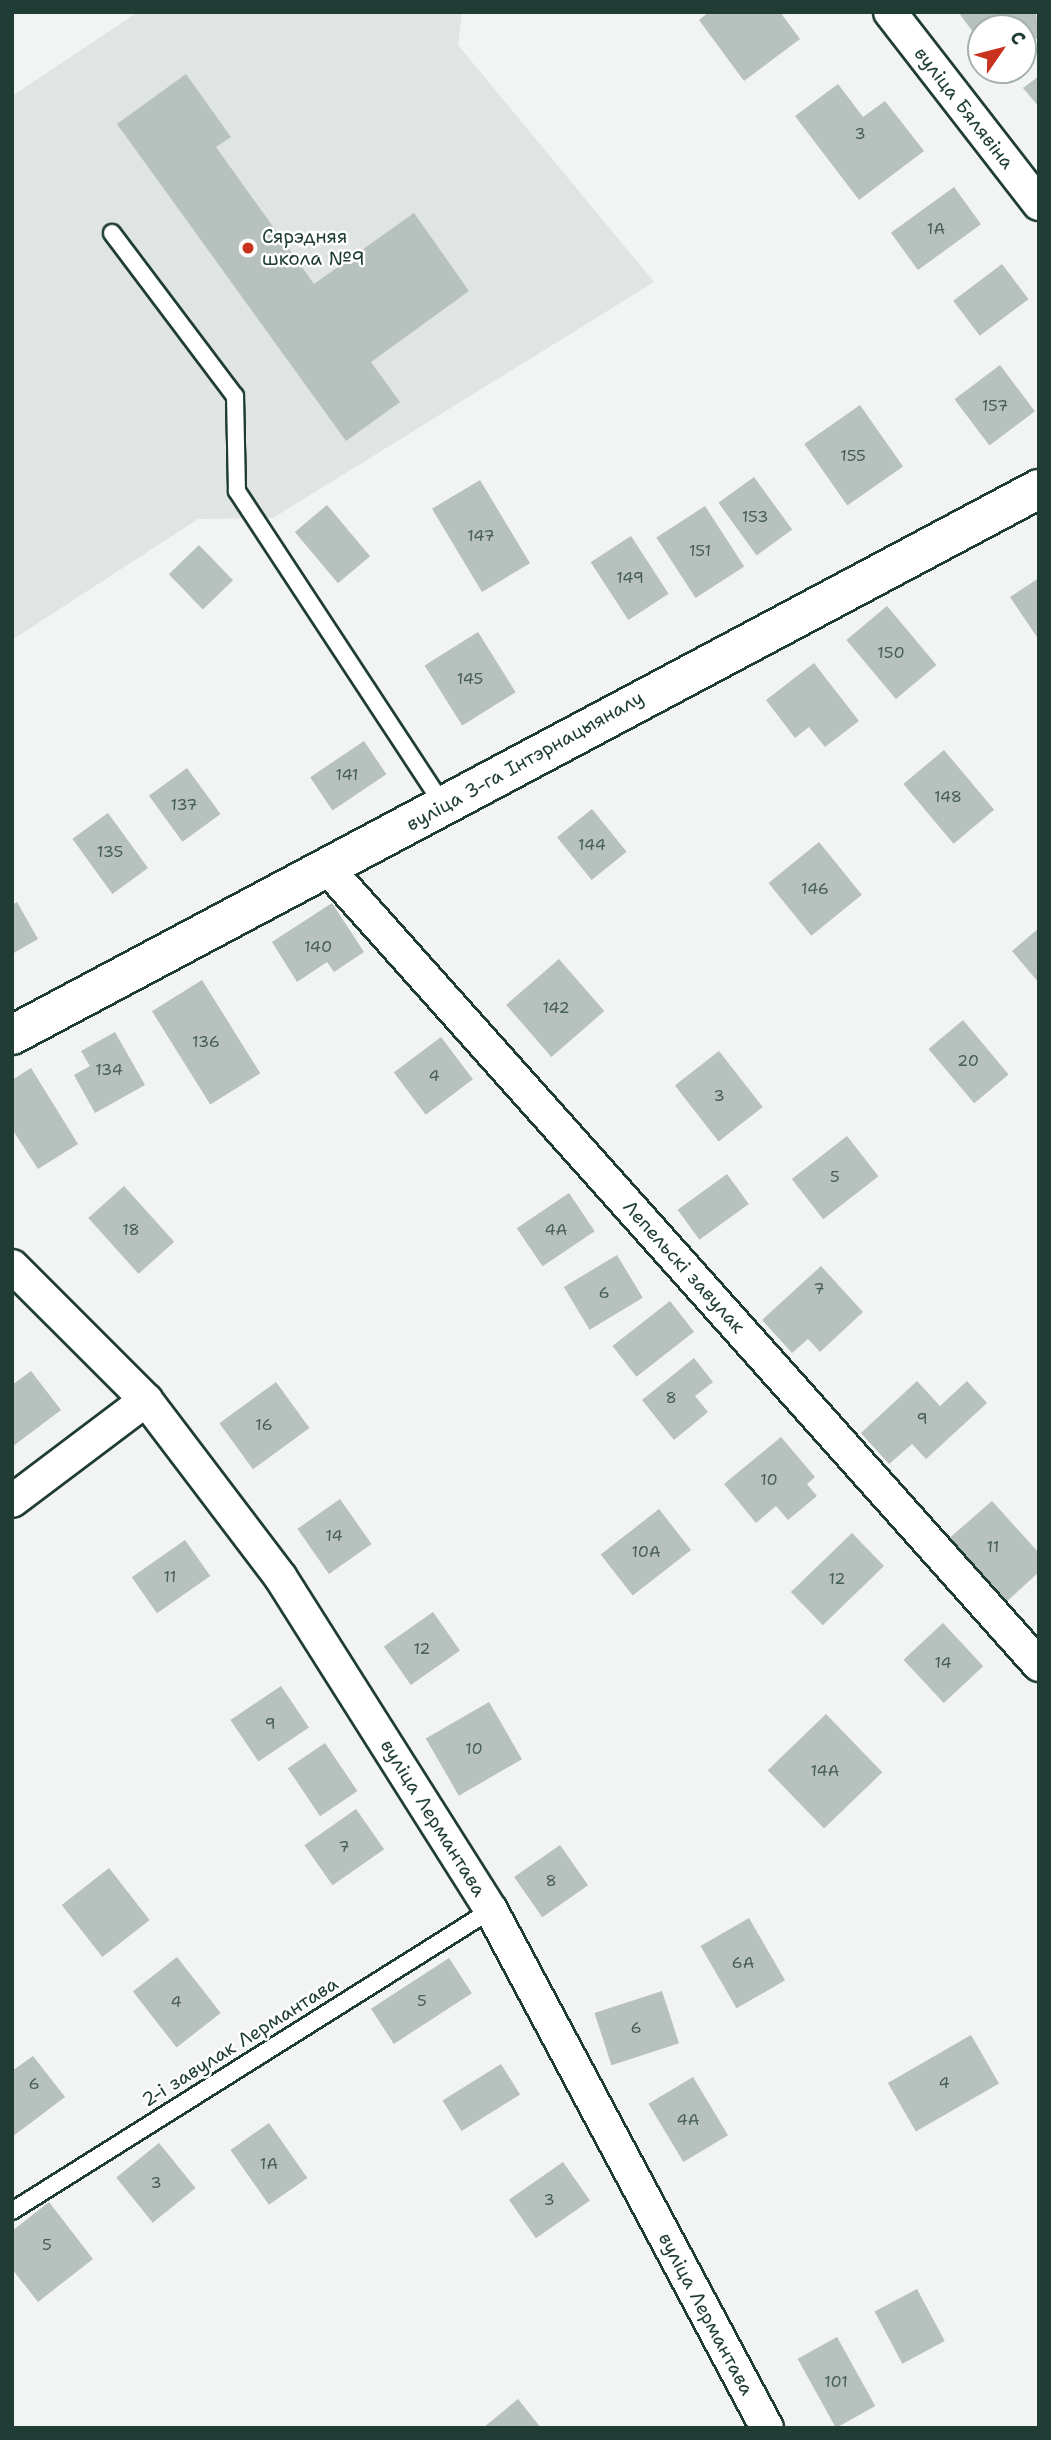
<!DOCTYPE html>
<html>
<head>
<meta charset="utf-8">
<style>
  body { margin:0 }
  #map { position:relative; width:1051px; height:2440px; overflow:hidden; background:#f2f3f3; font-family:"Shantell Sans",sans-serif }
  div>[style] { position:absolute }
  [style*='--x'] { left:calc(var(--x)*1px); top:calc(var(--y)*1px); width:calc(var(--w)*1px); rotate:calc(var(--a)*1deg) }
  .built>* { inset:0; background:#e0e4e3 }
  .building>* { inset:0; background:#b7c1bd; transform-origin:0 0 }
  .roads { filter:drop-shadow(2px 0 #1f3d34) drop-shadow(-2px 0 #1f3d34) drop-shadow(0 2px #1f3d34) drop-shadow(0 -2px #1f3d34) }
  .service>* { height:16px; margin:-8px; padding:0 8px; transform-origin:8px; border-radius:8px; background:#fff }
  .minor>* { height:32px; margin:-16px; padding:0 16px; transform-origin:16px; border-radius:16px; background:#fff }
  .primary>* { height:38px; margin:-19px; padding:0 19px; transform-origin:19px; border-radius:19px; background:#fff }
  .dots>* { width:19px; height:19px; translate:-50% -50%; box-sizing:border-box; border:4px solid #fff; border-radius:50% }
  span { translate:-50% -50%; white-space:nowrap; text-align:center; line-height:1.15; -webkit-text-stroke:5px #fff; paint-order:stroke }
  .number-label { font-size:16px; color:#455e56 }
  .number-label span { -webkit-text-stroke-width:0 }
  .street-label { font-size:19px; color:#1f3d34 }
  .poi-label { font-size:19px; color:#1f3d34 }
  .left { translate:0 -50%; text-align:left }
  .frame { position:absolute; inset:0; border:14px solid #1f3d34; pointer-events:none }
  .north { position:absolute; left:967px; top:14px; width:70px; height:70px; box-sizing:border-box; background:#fff; border:2px solid #a5b1ae; border-radius:50%; rotate:55deg; font-size:19px; font-weight:700; line-height:28px; text-align:center; color:#1f3d34 }
  .north::after { content:''; display:block; margin:auto; width:24px; height:32px; background:#c8321e; clip-path:polygon(50% 0,100% 100%,50% 72%,0 100%) }
</style>
</head>
<body>
<div id="map">
  <div class="built">
    <div style="clip-path:polygon(138px 12px,462px 12px,458px 45px,654px 282px,273px 518px,198px 519px,12px 640px,12px 96px)"></div>
  </div>
  <div class="building">
    <div style="clip-path:polygon(709px 12px,780px 12px,800px 39px,744px 81px,699px 20px)"></div>
    <div style="clip-path:polygon(1036px 12px,1039px 37px,1023px 49px,1023px 28px,981px 28px,981px 43px,959px 13px)"></div>
    <div style="clip-path:polygon(186px 74px,231px 137px,216px 147px,314px 284px,414px 213px,469px 291px,371px 362px,400px 402px,346px 441px,117px 124px)"></div>
    <div style="clip-path:polygon(1039px 76px,1039px 107px,1023px 88px)"></div>
    <div style="clip-path:polygon(838px 84px,863px 117px,885px 101px,924px 151px,859px 200px,795px 116px)"></div>
    <div style="left:954px;top:187px;width:46px;height:78px;rotate:54deg"></div>
    <div style="left:1002px;top:264px;width:44px;height:61px;rotate:53deg"></div>
    <div style="left:1000px;top:365px;width:58px;height:57px;rotate:53deg"></div>
    <div style="left:860px;top:405px;width:75px;height:68px;rotate:55deg"></div>
    <div style="left:754px;top:477px;width:65px;height:44px;rotate:54deg"></div>
    <div style="left:480px;top:480px;width:97px;height:56px;rotate:59deg"></div>
    <div style="left:327px;top:505px;width:67px;height:42px;rotate:50deg"></div>
    <div style="left:705px;top:506px;width:72px;height:58px;rotate:57deg"></div>
    <div style="left:631px;top:536px;width:69px;height:48px;rotate:57deg"></div>
    <div style="left:199px;top:545px;width:49px;height:42px;rotate:46deg"></div>
    <div style="clip-path:polygon(1039px 578px,1039px 640px,1010px 597px)"></div>
    <div style="left:887px;top:606px;width:77px;height:53px;rotate:50deg"></div>
    <div style="left:478px;top:632px;width:71px;height:63px;rotate:58deg"></div>
    <div style="clip-path:polygon(814px 663px,859px 721px,825px 747px,809px 727px,795px 738px,766px 700px)"></div>
    <div style="left:364px;top:741px;width:40px;height:65px;rotate:56deg"></div>
    <div style="left:944px;top:750px;width:78px;height:53px;rotate:50deg"></div>
    <div style="left:187px;top:768px;width:57px;height:47px;rotate:54deg"></div>
    <div style="left:592px;top:809px;width:55px;height:45px;rotate:51deg"></div>
    <div style="left:108px;top:813px;width:68px;height:44px;rotate:54deg"></div>
    <div style="left:819px;top:842px;width:68px;height:65px;rotate:51deg"></div>
    <div style="clip-path:polygon(17px 902px,38px 939px,12px 954px,12px 905px)"></div>
    <div style="clip-path:polygon(332px 903px,364px 952px,334px 972px,327px 962px,297px 982px,272px 942px)"></div>
    <div style="clip-path:polygon(1039px 928px,1039px 983px,1012px 951px)"></div>
    <div style="left:559px;top:959px;width:69px;height:70px;rotate:49deg"></div>
    <div style="left:202px;top:980px;width:110px;height:59px;rotate:58deg"></div>
    <div style="left:963px;top:1020px;width:71px;height:45px;rotate:50deg"></div>
    <div style="clip-path:polygon(115px 1032px,145px 1085px,95px 1113px,74px 1075px,90px 1066px,81px 1051px)"></div>
    <div style="left:441px;top:1037px;width:53px;height:59px;rotate:53deg"></div>
    <div style="left:719px;top:1051px;width:71px;height:56px;rotate:52deg"></div>
    <div style="clip-path:polygon(31px 1068px,78px 1144px,38px 1169px,12px 1129px,12px 1080px)"></div>
    <div style="left:847px;top:1136px;width:51px;height:70px;rotate:52deg"></div>
    <div style="left:727px;top:1174px;width:37px;height:61px;rotate:54deg"></div>
    <div style="left:124px;top:1186px;width:75px;height:48px;rotate:48deg"></div>
    <div style="left:569px;top:1193px;width:46px;height:63px;rotate:56deg"></div>
    <div style="left:617px;top:1255px;width:50px;height:62px;rotate:59deg"></div>
    <div style="clip-path:polygon(821px 1266px,863px 1312px,820px 1352px,808px 1339px,792px 1353px,762px 1320px)"></div>
    <div style="left:670px;top:1301px;width:39px;height:73px;rotate:52deg"></div>
    <div style="clip-path:polygon(694px 1358px,713px 1382px,695px 1396px,708px 1412px,674px 1440px,642px 1400px)"></div>
    <div style="clip-path:polygon(31px 1371px,61px 1410px,12px 1447px,12px 1385px)"></div>
    <div style="clip-path:polygon(917px 1381px,940px 1406px,967px 1381px,987px 1403px,926px 1459px,912px 1444px,889px 1464px,861px 1433px)"></div>
    <div style="left:276px;top:1382px;width:57px;height:70px;rotate:54deg"></div>
    <div style="clip-path:polygon(781px 1437px,815px 1477px,807px 1484px,817px 1496px,788px 1520px,776px 1506px,756px 1523px,724px 1484px)"></div>
    <div style="left:340px;top:1499px;width:55px;height:52px;rotate:55deg"></div>
    <div style="clip-path:polygon(992px 1501px,1039px 1553px,1039px 1572px,1004px 1604px,946px 1541px)"></div>
    <div style="left:659px;top:1509px;width:52px;height:74px;rotate:52deg"></div>
    <div style="left:852px;top:1533px;width:46px;height:85px;rotate:46deg"></div>
    <div style="left:185px;top:1540px;width:44px;height:65px;rotate:55deg"></div>
    <div style="left:433px;top:1612px;width:47px;height:60px;rotate:55deg"></div>
    <div style="left:943px;top:1623px;width:59px;height:54px;rotate:47deg"></div>
    <div style="left:281px;top:1686px;width:50px;height:61px;rotate:56deg"></div>
    <div style="left:489px;top:1702px;width:66px;height:73px;rotate:60deg"></div>
    <div style="left:826px;top:1714px;width:81px;height:81px;rotate:46deg"></div>
    <div style="left:325px;top:1743px;width:58px;height:45px;rotate:56deg"></div>
    <div style="left:356px;top:1809px;width:49px;height:63px;rotate:55deg"></div>
    <div style="left:560px;top:1845px;width:49px;height:56px;rotate:55deg"></div>
    <div style="left:109px;top:1868px;width:66px;height:60px;rotate:52deg"></div>
    <div style="left:749px;top:1918px;width:72px;height:56px;rotate:60deg"></div>
    <div style="left:177px;top:1957px;width:71px;height:56px;rotate:52deg"></div>
    <div style="left:449px;top:1958px;width:42px;height:93px;rotate:57deg"></div>
    <div style="left:662px;top:1991px;width:55px;height:71px;rotate:72deg"></div>
    <div style="left:971px;top:2035px;width:56px;height:96px;rotate:60deg"></div>
    <div style="clip-path:polygon(33px 2056px,65px 2097px,12px 2137px,12px 2071px)"></div>
    <div style="left:501px;top:2064px;width:36px;height:69px;rotate:58deg"></div>
    <div style="left:693px;top:2077px;width:68px;height:52px;rotate:59deg"></div>
    <div style="left:269px;top:2123px;width:67px;height:47px;rotate:55deg"></div>
    <div style="left:159px;top:2143px;width:58px;height:55px;rotate:51deg"></div>
    <div style="left:563px;top:2162px;width:47px;height:66px;rotate:55deg"></div>
    <div style="clip-path:polygon(49px 2202px,93px 2259px,38px 2302px,12px 2269px,12px 2231px)"></div>
    <div style="left:917px;top:2289px;width:59px;height:48px;rotate:62deg"></div>
    <div style="left:837px;top:2337px;width:79px;height:45px;rotate:61deg"></div>
    <div style="clip-path:polygon(518px 2399px,541px 2428px,483px 2428px)"></div>
  </div>
  <div class="roads">
    <div class="service">
      <div style="--x:112;--y:233;--w:204;--a:53"></div>
      <div style="--x:235;--y:396;--w:95;--a:88.8"></div>
      <div style="--x:237;--y:491;--w:377;--a:56.7"></div>
      <div style="--x:12;--y:2211;--w:566;--a:-32.14"></div>
    </div>
    <div class="minor">
      <div style="--x:890;--y:12;--w:243;--a:52.2"></div>
      <div style="--x:329;--y:870;--w:1066;--a:48.23"></div>
      <div style="--x:12;--y:1266;--w:190;--a:45"></div>
      <div style="--x:146;--y:1400;--w:223;--a:52.8"></div>
      <div style="--x:281;--y:1578;--w:393;--a:57.7"></div>
      <div style="--x:491;--y:1910;--w:587;--a:61.95"></div>
      <div style="--x:12;--y:1501;--w:168;--a:-37"></div>
    </div>
    <div class="primary">
      <div style="--x:12;--y:1035;--w:1163;--a:-28"></div>
    </div>
  </div>
  <div class="dots">
    <div style="left:248px;top:248px;background:#c8321e"></div>
  </div>
  <div class="number-label">
    <span style="left:860px;top:134px">3</span>
    <span style="left:936px;top:229px">1А</span>
    <span style="left:995px;top:406px">157</span>
    <span style="left:853px;top:456px">155</span>
    <span style="left:755px;top:517px">153</span>
    <span style="left:481px;top:536px">147</span>
    <span style="left:700px;top:551px">151</span>
    <span style="left:630px;top:578px">149</span>
    <span style="left:891px;top:653px">150</span>
    <span style="left:470px;top:679px">145</span>
    <span style="left:347px;top:775px">141</span>
    <span style="left:948px;top:797px">148</span>
    <span style="left:184px;top:805px">137</span>
    <span style="left:592px;top:845px">144</span>
    <span style="left:110px;top:852px">135</span>
    <span style="left:815px;top:889px">146</span>
    <span style="left:318px;top:947px">140</span>
    <span style="left:556px;top:1008px">142</span>
    <span style="left:206px;top:1042px">136</span>
    <span style="left:968px;top:1061px">20</span>
    <span style="left:109px;top:1070px">134</span>
    <span style="left:434px;top:1076px">4</span>
    <span style="left:719px;top:1096px">3</span>
    <span style="left:835px;top:1177px">5</span>
    <span style="left:131px;top:1230px">18</span>
    <span style="left:556px;top:1230px">4А</span>
    <span style="left:819px;top:1289px">7</span>
    <span style="left:604px;top:1293px">6</span>
    <span style="left:671px;top:1398px">8</span>
    <span style="left:922px;top:1419px">9</span>
    <span style="left:264px;top:1425px">16</span>
    <span style="left:769px;top:1480px">10</span>
    <span style="left:334px;top:1536px">14</span>
    <span style="left:993px;top:1547px">11</span>
    <span style="left:646px;top:1552px">10А</span>
    <span style="left:170px;top:1577px">11</span>
    <span style="left:837px;top:1579px">12</span>
    <span style="left:422px;top:1649px">12</span>
    <span style="left:943px;top:1663px">14</span>
    <span style="left:270px;top:1724px">9</span>
    <span style="left:474px;top:1749px">10</span>
    <span style="left:825px;top:1771px">14А</span>
    <span style="left:344px;top:1847px">7</span>
    <span style="left:551px;top:1881px">8</span>
    <span style="left:743px;top:1963px">6А</span>
    <span style="left:422px;top:2001px">5</span>
    <span style="left:176px;top:2002px">4</span>
    <span style="left:636px;top:2028px">6</span>
    <span style="left:944px;top:2083px">4</span>
    <span style="left:34px;top:2084px">6</span>
    <span style="left:688px;top:2120px">4А</span>
    <span style="left:269px;top:2164px">1А</span>
    <span style="left:156px;top:2183px">3</span>
    <span style="left:549px;top:2200px">3</span>
    <span style="left:47px;top:2245px">5</span>
    <span style="left:836px;top:2382px">101</span>
  </div>
  <div class="street-label">
    <span style="left:964px;top:108px;rotate:52deg">вуліца Бялявіна</span>
    <span style="left:525px;top:761px;rotate:-29deg">вуліца 3-га Інтэрнацыяналу</span>
    <span style="left:684px;top:1267px;rotate:48deg">Лепельскі завулак</span>
    <span style="left:433px;top:1818px;rotate:58deg">вуліца Лермантава</span>
    <span style="left:240px;top:2042px;rotate:-32deg">2-і завулак Лермантава</span>
    <span style="left:706px;top:2314px;rotate:62deg">вуліца Лермантава</span>
  </div>
  <div class="poi-label">
    <span class="left" style="left:262px;top:248px">Сярэдняя<br>школа №9</span>
  </div>
  <div class="frame"></div>
  <div class="north">С</div>
</div>
</body>
</html>
